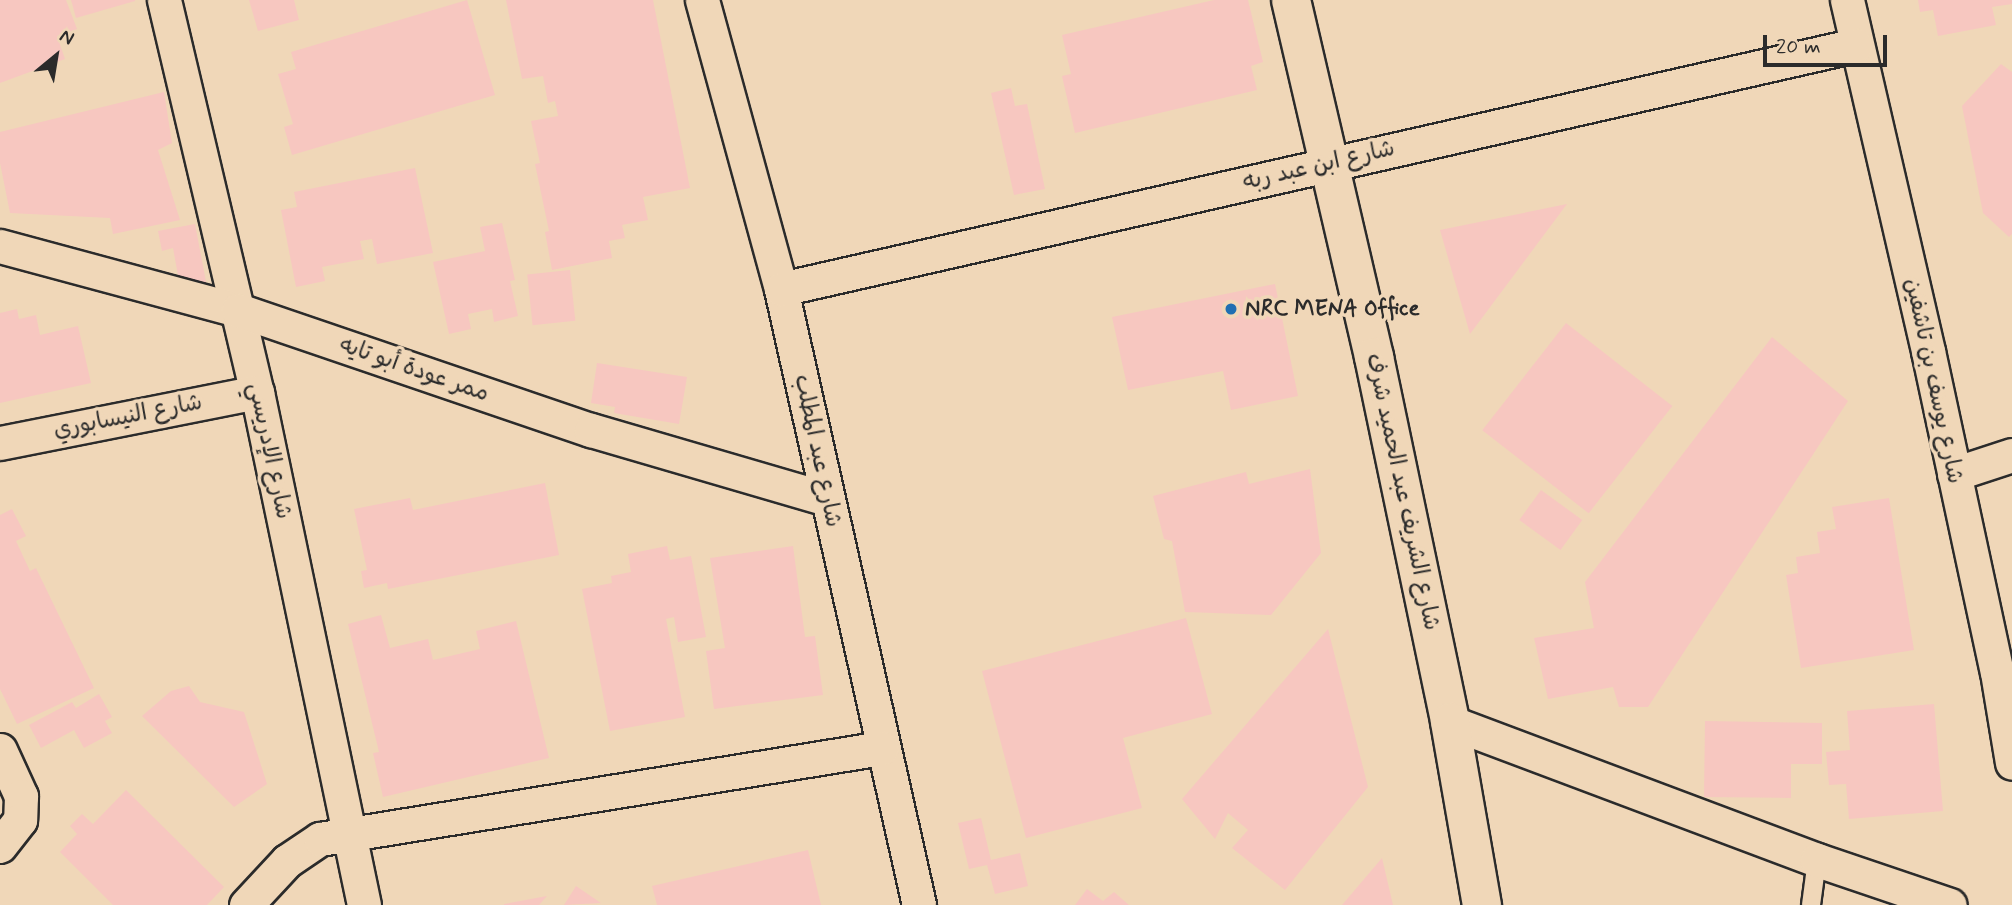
<!DOCTYPE html>
<html>
<head>
<meta charset="utf-8">
<style>
  body { margin:0 }
  #map { position:relative; width:2012px; height:905px; overflow:hidden; background:#f0d7b8; font-family:Mynerve,"Playpen Sans Arabic",sans-serif }
  div>[style] { position:absolute }
  [style*='--x'] { left:calc(var(--x)*1px); top:calc(var(--y)*1px); width:calc(var(--w)*1px); rotate:calc(var(--a)*1deg) }
  .building>* { inset:0; background:#f7c7c0; transform-origin:0 0 }
  .roads { filter:drop-shadow(2px 0 #2b2b2b) drop-shadow(-2px 0 #2b2b2b) drop-shadow(0 2px #2b2b2b) drop-shadow(0 -2px #2b2b2b) }
  .lane>* { height:18px; margin:-9px; padding:0 9px; transform-origin:9px; border-radius:9px; background:#f0d7b8 }
  .street>* { height:33px; margin:-16.5px; padding:0 16.5px; transform-origin:16.5px; border-radius:16.5px; background:#f0d7b8 }
  .secondary>* { height:38px; margin:-19px; padding:0 19px; transform-origin:19px; border-radius:19px; background:#f0d7b8 }
  .dots>* { width:19px; height:19px; translate:-50% -50%; box-sizing:border-box; border:4px solid #f0d7b8; border-radius:50% }
  span { translate:-50% -50%; white-space:nowrap; text-align:center; line-height:1.15; -webkit-text-stroke:7px #f0d7b8; paint-order:stroke }
  .street-label { font-size:23px; color:#2b2b2b }
  .poi-label { font-size:23px; color:#2b2b2b; font-weight:700 }
  .left { translate:0 -50%; text-align:left }
  .north { position:absolute; left:21px; top:21px; width:70px; height:70px; -webkit-text-stroke:5px #f0d7b8; paint-order:stroke; rotate:30deg; font-size:19px; font-weight:700; line-height:28px; text-align:center; color:#2b2b2b }
  .north::after { content:''; display:block; margin:auto; width:24px; height:32px; background:#2b2b2b; clip-path:polygon(50% 0,100% 100%,50% 72%,0 100%) }
  .scale { position:absolute; left:1763px; top:35px; width:124px; height:32px; box-sizing:border-box; border:4px solid #2b2b2b; border-top:0; padding-left:9px; font-size:21px; line-height:24px; white-space:nowrap; color:#2b2b2b; -webkit-text-stroke:5px #f0d7b8; paint-order:stroke }
</style>
</head>
<body>
<div id="map">
  <div class="building">
    <div style="clip-path:polygon(0 0,66px 0,77px 29px,57px 36px,65px 59px,0 83px)"></div>
    <div style="clip-path:polygon(71px 0,135px 0,135px 1px,76px 18px)"></div>
    <div style="clip-path:polygon(249px 0,294px 0,299px 20px,258px 31px)"></div>
    <div style="clip-path:polygon(467px 0,495px 95px,292px 155px,284px 127px,293px 124px,278px 74px,296px 69px,291px 52px)"></div>
    <div style="clip-path:polygon(506px 0,653px 0,690px 188px,643px 197px,648px 220px,622px 225px,625px 238px,609px 241px,612px 258px,552px 270px,545px 232px,549px 231px,535px 164px,540px 163px,531px 121px,558px 116px,555px 101px,548px 103px,543px 76px,522px 79px)"></div>
    <div style="clip-path:polygon(1214px 0,1248px 0,1263px 62px,1251px 66px,1257px 90px,1075px 133px,1062px 76px,1071px 74px,1062px 35px)"></div>
    <div style="clip-path:polygon(1918px 0,2012px 0,2012px 4px,1992px 7px,1996px 25px,1938px 36px,1933px 10px,1920px 12px)"></div>
    <div style="clip-path:polygon(2001px 64px,2012px 72px,2012px 234px,2009px 237px,1983px 213px,1962px 106px)"></div>
    <div style="clip-path:polygon(1011px 88px,1015px 106px,1027px 104px,1045px 189px,1014px 195px,991px 93px)"></div>
    <div style="clip-path:polygon(164px 92px,172px 143px,158px 150px,180px 220px,113px 234px,110px 218px,10px 213px,0 163px,0 132px)"></div>
    <div style="clip-path:polygon(415px 168px,433px 253px,377px 264px,372px 239px,360px 241px,364px 259px,322px 267px,325px 281px,296px 287px,281px 210px,297px 207px,294px 192px)"></div>
    <div style="clip-path:polygon(1567px 204px,1470px 334px,1440px 230px)"></div>
    <div style="clip-path:polygon(502px 223px,515px 280px,510px 281px,518px 316px,494px 322px,492px 309px,468px 314px,471px 329px,449px 334px,433px 262px,485px 251px,480px 227px)"></div>
    <div style="clip-path:polygon(195px 224px,207px 287px,181px 292px,173px 248px,162px 251px,158px 231px)"></div>
    <div style="left:570px;top:270px;width:51px;height:43px;rotate:84deg"></div>
    <div style="clip-path:polygon(1275px 284px,1298px 396px,1231px 410px,1223px 371px,1128px 390px,1112px 317px)"></div>
    <div style="clip-path:polygon(17px 309px,19px 319px,36px 315px,40px 335px,78px 326px,91px 383px,0 403px,0 313px)"></div>
    <div style="left:1566px;top:323px;width:135px;height:136px;rotate:38deg"></div>
    <div style="clip-path:polygon(1772px 337px,1848px 401px,1648px 707px,1619px 707px,1613px 687px,1548px 699px,1534px 638px,1594px 628px,1585px 582px)"></div>
    <div style="clip-path:polygon(597px 363px,687px 377px,679px 424px,614px 413px,615px 407px,591px 403px)"></div>
    <div style="clip-path:polygon(1310px 469px,1321px 553px,1271px 615px,1185px 612px,1172px 541px,1164px 539px,1153px 496px,1246px 472px,1249px 484px)"></div>
    <div style="clip-path:polygon(545px 483px,559px 555px,388px 589px,387px 583px,364px 588px,361px 571px,367px 570px,354px 509px,410px 498px,413px 510px)"></div>
    <div style="left:1541px;top:490px;width:51px;height:37px;rotate:36deg"></div>
    <div style="clip-path:polygon(1889px 498px,1914px 650px,1801px 668px,1786px 575px,1798px 573px,1796px 557px,1820px 553px,1817px 532px,1836px 529px,1832px 507px)"></div>
    <div style="clip-path:polygon(12px 509px,26px 536px,16px 541px,30px 571px,36px 568px,94px 688px,17px 724px,0 689px,0 515px)"></div>
    <div style="clip-path:polygon(667px 546px,670px 560px,691px 556px,706px 637px,678px 642px,674px 617px,666px 619px,685px 717px,610px 731px,582px 589px,612px 583px,611px 576px,631px 572px,628px 554px)"></div>
    <div style="clip-path:polygon(793px 546px,805px 637px,815px 636px,823px 695px,714px 709px,706px 651px,725px 648px,710px 558px)"></div>
    <div style="clip-path:polygon(381px 615px,390px 648px,428px 639px,433px 660px,480px 649px,476px 631px,516px 621px,549px 758px,383px 797px,373px 753px,379px 752px,348px 624px)"></div>
    <div style="clip-path:polygon(1186px 618px,1212px 714px,1123px 738px,1142px 808px,1026px 838px,982px 671px)"></div>
    <div style="clip-path:polygon(1328px 629px,1368px 787px,1285px 890px,1232px 848px,1248px 830px,1228px 813px,1215px 839px,1182px 799px)"></div>
    <div style="clip-path:polygon(189px 686px,200px 702px,244px 712px,267px 784px,234px 807px,142px 716px,171px 691px)"></div>
    <div style="clip-path:polygon(99px 694px,112px 717px,105px 721px,112px 733px,84px 748px,74px 730px,41px 748px,29px 725px,72px 702px,76px 708px)"></div>
    <div style="clip-path:polygon(1934px 704px,1943px 811px,1849px 819px,1846px 784px,1829px 785px,1826px 752px,1850px 750px,1847px 711px)"></div>
    <div style="clip-path:polygon(1705px 721px,1822px 723px,1822px 764px,1791px 764px,1791px 798px,1704px 797px)"></div>
    <div style="clip-path:polygon(126px 790px,224px 887px,207px 905px,113px 905px,60px 852px,77px 834px,70px 826px,82px 814px,93px 824px)"></div>
    <div style="clip-path:polygon(981px 818px,991px 860px,1020px 853px,1028px 886px,995px 894px,987px 865px,969px 869px,958px 823px)"></div>
    <div style="clip-path:polygon(808px 850px,821px 905px,657px 905px,652px 886px)"></div>
    <div style="clip-path:polygon(1382px 858px,1393px 905px,1342px 905px)"></div>
    <div style="clip-path:polygon(576px 886px,601px 903px,564px 905px)"></div>
    <div style="clip-path:polygon(1087px 889px,1103px 901px,1114px 892px,1129px 905px,1075px 905px)"></div>
    <div style="clip-path:polygon(547px 896px,539px 905px,504px 905px,504px 904px)"></div>
  </div>
  <div class="roads">
    <div class="lane">
      <div style="--x:1811;--y:905;--w:45;--a:-82.4"></div>
    </div>
    <div class="street">
      <div style="--x:164;--y:0;--w:403;--a:76.7"></div>
      <div style="--x:257;--y:392;--w:524;--a:78.22"></div>
      <div style="--x:702;--y:0;--w:300;--a:74.7"></div>
      <div style="--x:781;--y:289;--w:631;--a:77.37"></div>
      <div style="--x:1847;--y:0;--w:360;--a:77"></div>
      <div style="--x:1928;--y:351;--w:328;--a:77.9"></div>
      <div style="--x:1997;--y:672;--w:92;--a:80.6"></div>
      <div style="--x:0;--y:246;--w:246;--a:15.1"></div>
      <div style="--x:238;--y:310;--w:373;--a:18.8"></div>
      <div style="--x:591;--y:430;--w:246;--a:16.3"></div>
      <div style="--x:781;--y:289;--w:1102;--a:-12.79"></div>
      <div style="--x:0;--y:443;--w:262;--a:-11.2"></div>
      <div style="--x:1954;--y:474;--w:61;--a:-18.1"></div>
      <div style="--x:1450;--y:722;--w:392;--a:20.6"></div>
      <div style="--x:1817;--y:860;--w:140;--a:18.7"></div>
      <div style="--x:0;--y:750;--w:51;--a:65.5"></div>
      <div style="--x:21;--y:796;--w:24;--a:92"></div>
      <div style="--x:20;--y:820;--w:33;--a:128"></div>
      <div style="--x:246;--y:905;--w:60;--a:-47"></div>
      <div style="--x:287;--y:861;--w:40;--a:-34"></div>
      <div style="--x:320;--y:839;--w:569;--a:-9.2"></div>
    </div>
    <div class="secondary">
      <div style="--x:1291;--y:0;--w:367;--a:76.9"></div>
      <div style="--x:1374;--y:357;--w:373;--a:78.2"></div>
      <div style="--x:1450;--y:722;--w:186;--a:80.1"></div>
    </div>
  </div>
  <div class="dots">
    <div style="left:1231px;top:309px;background:#1f6fb2"></div>
  </div>
  <div class="street-label">
    <span style="left:1319px;top:166px;rotate:-13deg">شارع ابن عبد ربه</span>
    <span style="left:414px;top:370px;rotate:19deg">ممر عودة أبو تايه</span>
    <span style="left:1933px;top:381px;rotate:78deg">شارع يوسف بن تاشفين</span>
    <span style="left:128px;top:417px;rotate:-11deg">شارع النيسابوري</span>
    <span style="left:269px;top:451px;rotate:78deg">شارع الإدريسي</span>
    <span style="left:817px;top:451px;rotate:78deg">شارع عبد المطلب</span>
    <span style="left:1402px;top:492px;rotate:78deg">شارع الشريف عبد الحميد شرف</span>
  </div>
  <div class="poi-label">
    <span class="left" style="left:1245px;top:309px">NRC MENA Office</span>
  </div>
  <div class="north">N</div>
  <div class="scale">20 m</div>
</div>
</body>
</html>
